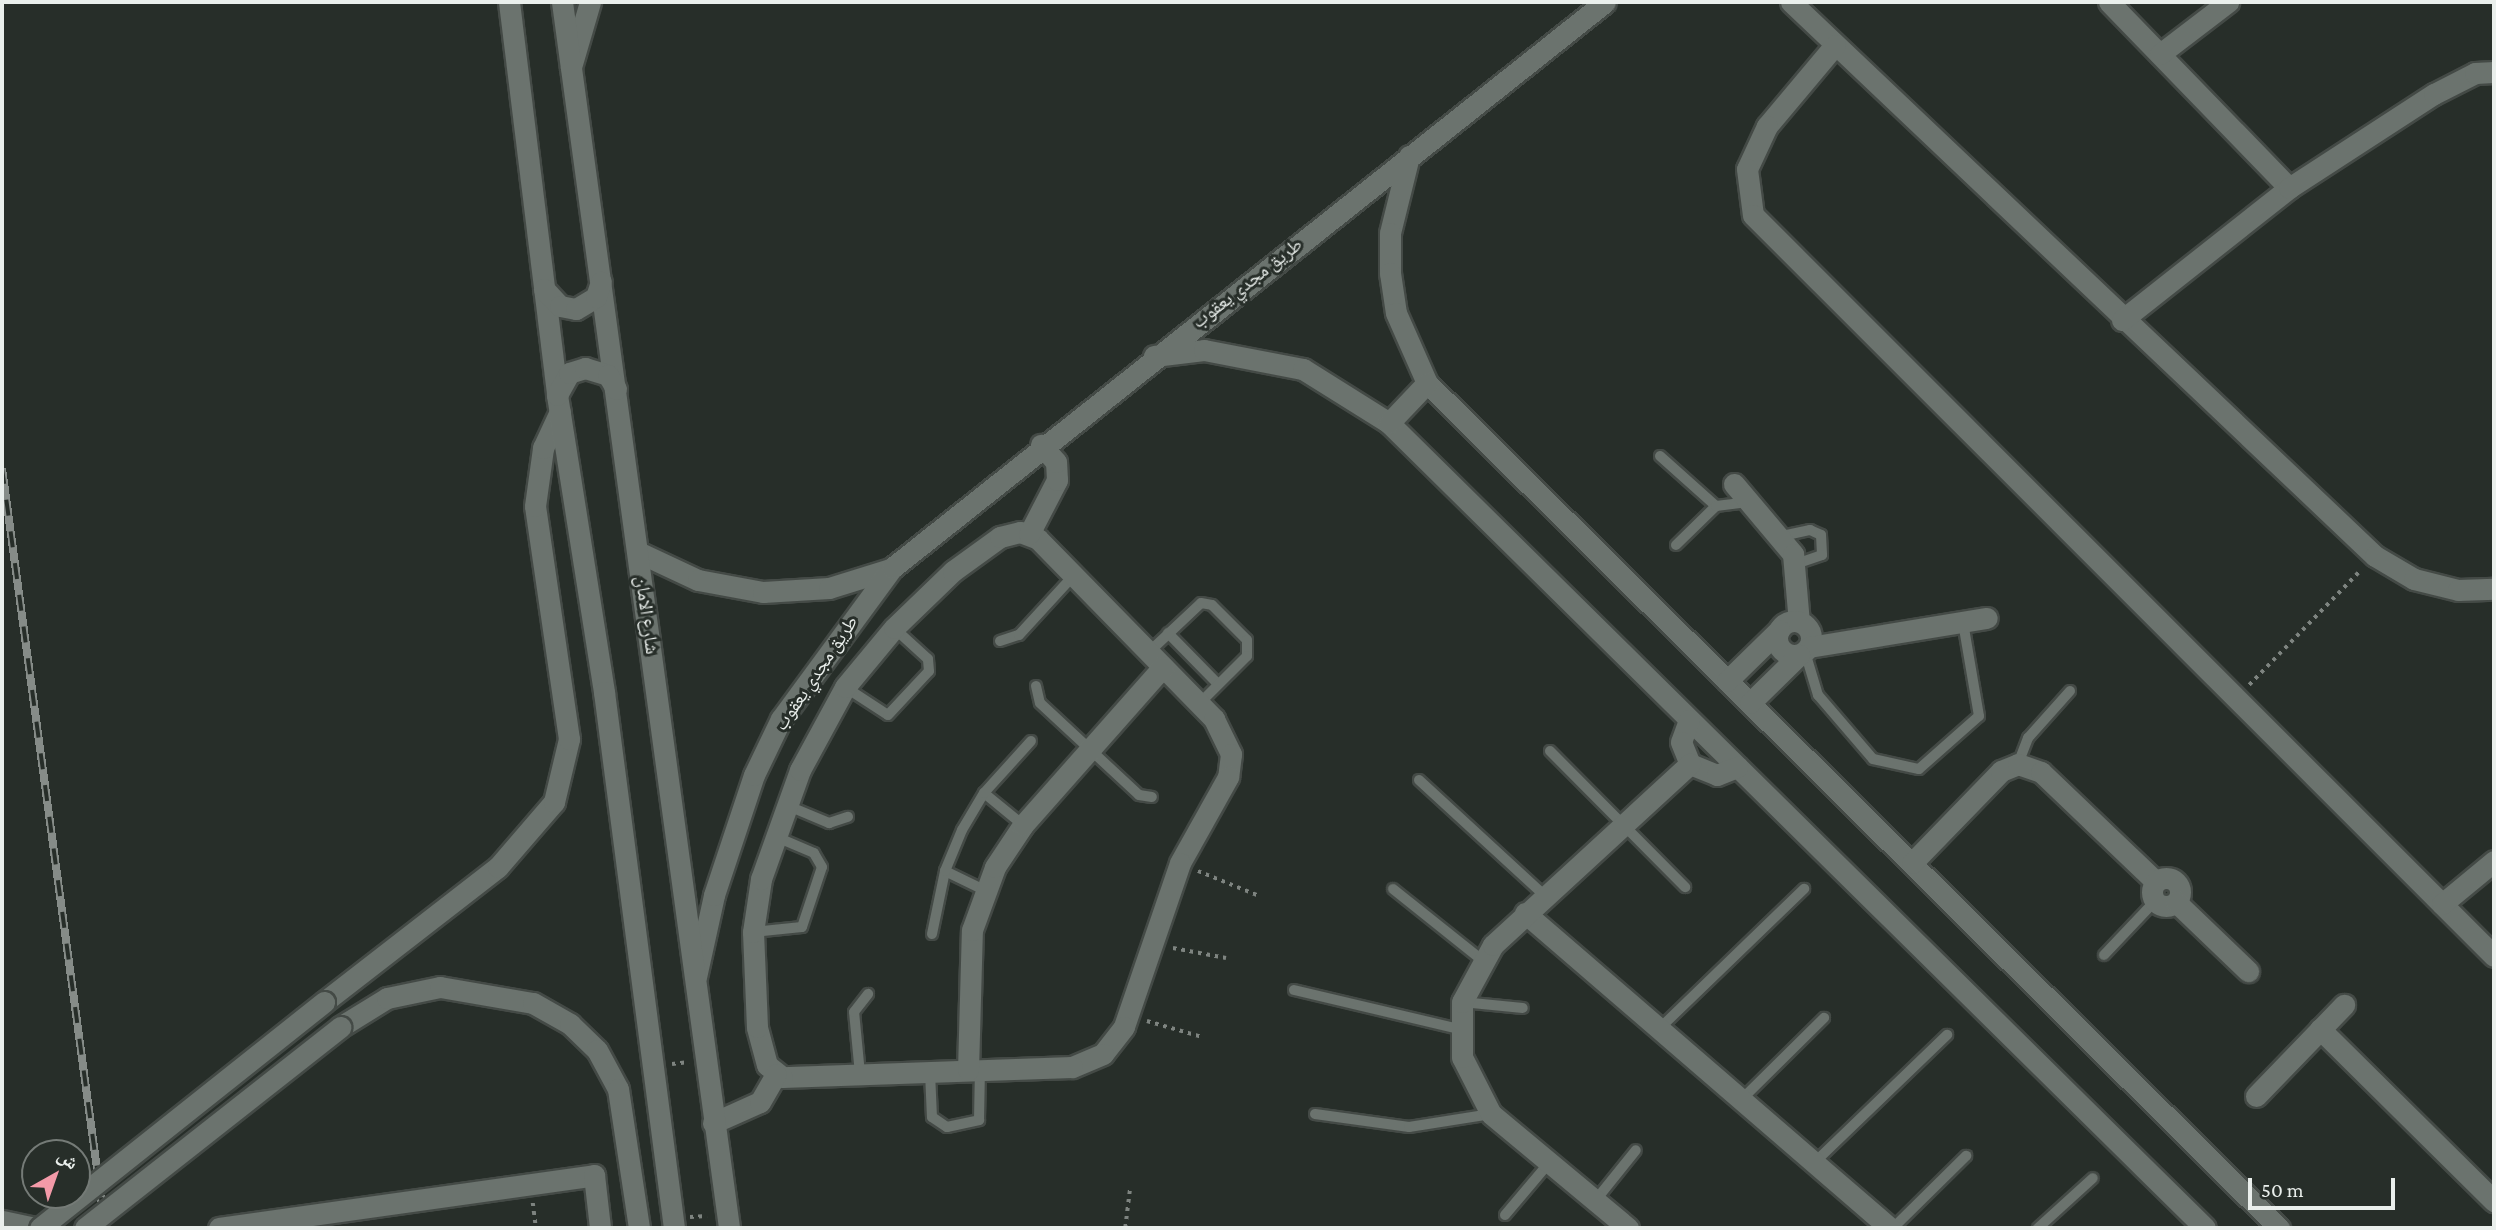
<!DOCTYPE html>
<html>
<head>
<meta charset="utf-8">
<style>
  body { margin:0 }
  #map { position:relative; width:2496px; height:1230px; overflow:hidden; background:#272e29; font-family:"Crimson Pro","Noto Naskh Arabic",serif }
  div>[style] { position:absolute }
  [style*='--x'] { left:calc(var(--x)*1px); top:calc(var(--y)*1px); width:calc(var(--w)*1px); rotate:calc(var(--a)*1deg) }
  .path>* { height:3.5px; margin-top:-1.75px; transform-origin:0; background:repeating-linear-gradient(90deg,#7e8480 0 3.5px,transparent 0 8.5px) }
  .roads { filter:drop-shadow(2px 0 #444a46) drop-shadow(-2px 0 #444a46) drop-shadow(0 2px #444a46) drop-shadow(0 -2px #444a46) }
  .service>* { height:10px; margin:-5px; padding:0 5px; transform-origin:5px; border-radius:5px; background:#6b736e }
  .minor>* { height:21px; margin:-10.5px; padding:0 10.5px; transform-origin:10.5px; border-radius:10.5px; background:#6b736e }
  .minor>.ring { margin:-10.5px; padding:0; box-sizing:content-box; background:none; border:21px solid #6b736e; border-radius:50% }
  .tertiary>* { height:21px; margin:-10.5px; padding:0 10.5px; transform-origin:10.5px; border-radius:10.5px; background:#6b736e }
  .rail>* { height:8px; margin-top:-4px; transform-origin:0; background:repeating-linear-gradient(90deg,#272e29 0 16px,#868c88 0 32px); box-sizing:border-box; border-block:2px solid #868c88 }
  .bridges { filter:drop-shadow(2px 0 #444a46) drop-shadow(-2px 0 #444a46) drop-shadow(0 2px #444a46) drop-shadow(0 -2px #444a46) }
  .minor-bridge>* { height:21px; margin:-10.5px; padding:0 10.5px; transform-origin:10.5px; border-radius:10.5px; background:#6b736e }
  span { translate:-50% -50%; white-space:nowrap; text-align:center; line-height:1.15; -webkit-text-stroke:6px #272e29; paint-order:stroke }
  .street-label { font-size:19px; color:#eaefec }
  .frame { position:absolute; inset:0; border:4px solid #eaefec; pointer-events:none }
  .north { position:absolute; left:21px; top:1139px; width:70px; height:70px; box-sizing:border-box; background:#272e29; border:2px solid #757b77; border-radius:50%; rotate:40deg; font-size:19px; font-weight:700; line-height:28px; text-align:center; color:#eaefec }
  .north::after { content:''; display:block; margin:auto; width:24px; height:32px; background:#f39aa8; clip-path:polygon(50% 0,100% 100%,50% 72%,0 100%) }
  .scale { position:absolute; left:2248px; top:1178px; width:147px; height:32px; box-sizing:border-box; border:4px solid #eaefec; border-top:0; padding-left:9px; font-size:21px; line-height:24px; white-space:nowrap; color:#eaefec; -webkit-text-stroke:5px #272e29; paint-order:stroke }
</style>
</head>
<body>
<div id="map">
  <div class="path">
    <div style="--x:2249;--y:685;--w:161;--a:-45.8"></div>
    <div style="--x:1198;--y:871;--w:64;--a:22.1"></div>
    <div style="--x:1173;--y:948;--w:54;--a:10.7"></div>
    <div style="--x:1147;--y:1021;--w:57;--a:16.2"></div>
    <div style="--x:672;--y:1064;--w:17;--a:-7"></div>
    <div style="--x:533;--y:1203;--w:25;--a:83"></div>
    <div style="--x:690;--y:1217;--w:17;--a:-3"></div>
    <div style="--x:1125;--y:1228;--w:39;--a:-83"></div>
  </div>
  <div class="roads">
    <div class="service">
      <div style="--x:1660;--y:456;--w:75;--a:41.8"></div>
      <div style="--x:1782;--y:536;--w:29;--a:-12"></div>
      <div style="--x:1810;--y:530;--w:12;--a:24"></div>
      <div style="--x:1821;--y:535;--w:20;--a:87"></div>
      <div style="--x:1822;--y:555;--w:28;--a:161"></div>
      <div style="--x:1676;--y:545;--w:56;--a:-44.3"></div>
      <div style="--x:1716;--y:506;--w:32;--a:-7"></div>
      <div style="--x:1168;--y:633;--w:71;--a:45.6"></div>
      <div style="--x:1000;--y:641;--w:20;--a:-18"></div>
      <div style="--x:1019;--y:635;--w:81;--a:-47.5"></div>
      <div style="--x:1149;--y:652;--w:71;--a:-43.3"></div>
      <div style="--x:1201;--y:603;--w:11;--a:10"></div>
      <div style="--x:1212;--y:605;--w:49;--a:45"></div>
      <div style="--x:1247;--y:640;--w:16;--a:90"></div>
      <div style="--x:1247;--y:656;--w:68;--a:135"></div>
      <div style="--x:1805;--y:652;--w:45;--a:73.2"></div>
      <div style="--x:1818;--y:695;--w:84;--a:49.3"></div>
      <div style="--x:1873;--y:759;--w:47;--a:12.3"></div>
      <div style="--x:1919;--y:769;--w:80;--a:-41.5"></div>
      <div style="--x:1979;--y:716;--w:95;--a:-99.7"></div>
      <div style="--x:1036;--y:686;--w:17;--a:77"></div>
      <div style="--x:1040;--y:703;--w:135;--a:42.9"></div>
      <div style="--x:1139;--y:795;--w:13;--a:9"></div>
      <div style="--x:845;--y:687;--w:51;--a:33.1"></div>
      <div style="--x:888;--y:715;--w:60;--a:-47"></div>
      <div style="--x:929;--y:671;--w:12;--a:-95"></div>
      <div style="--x:928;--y:659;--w:46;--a:-137.6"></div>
      <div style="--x:1550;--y:751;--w:192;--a:45.2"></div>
      <div style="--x:2018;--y:764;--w:28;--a:-69"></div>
      <div style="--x:2028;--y:738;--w:63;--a:-48.2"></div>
      <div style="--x:1419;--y:780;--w:170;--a:42.6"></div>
      <div style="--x:984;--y:793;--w:50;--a:39.4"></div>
      <div style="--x:786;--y:805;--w:47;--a:22.7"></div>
      <div style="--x:829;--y:823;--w:20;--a:-18"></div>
      <div style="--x:945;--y:871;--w:43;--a:26"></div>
      <div style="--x:1393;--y:889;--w:114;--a:38.6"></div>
      <div style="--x:753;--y:932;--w:49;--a:-5.8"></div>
      <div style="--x:802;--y:927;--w:63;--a:-71.6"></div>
      <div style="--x:822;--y:867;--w:16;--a:-120"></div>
      <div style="--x:814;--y:853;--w:43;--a:-157"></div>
      <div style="--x:932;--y:934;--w:64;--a:-78.3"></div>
      <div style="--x:945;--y:871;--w:44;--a:-67.5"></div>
      <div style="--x:962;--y:830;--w:43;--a:-59.3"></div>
      <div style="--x:984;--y:793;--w:70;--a:-47.9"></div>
      <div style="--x:2104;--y:955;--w:74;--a:-46.6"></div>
      <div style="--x:1294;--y:990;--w:170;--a:13.3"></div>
      <div style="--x:1462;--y:1002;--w:61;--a:5.6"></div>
      <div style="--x:1659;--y:1029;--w:202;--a:-44"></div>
      <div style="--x:930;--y:1072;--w:45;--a:87.5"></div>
      <div style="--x:932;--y:1117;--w:18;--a:34"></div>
      <div style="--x:947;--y:1127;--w:33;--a:-12"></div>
      <div style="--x:979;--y:1120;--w:50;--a:-88.9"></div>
      <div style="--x:860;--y:1074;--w:62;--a:-95.5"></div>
      <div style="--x:854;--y:1012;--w:23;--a:-52"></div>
      <div style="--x:1741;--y:1100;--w:117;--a:-44.7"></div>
      <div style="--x:1315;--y:1114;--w:95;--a:7.9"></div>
      <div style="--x:1409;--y:1127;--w:83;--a:-9"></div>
      <div style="--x:1814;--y:1163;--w:185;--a:-43.9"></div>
      <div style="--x:1595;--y:1201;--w:65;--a:-51.2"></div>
      <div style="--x:1505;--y:1215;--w:68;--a:-49.8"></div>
      <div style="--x:1893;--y:1228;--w:103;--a:-44.6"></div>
      <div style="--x:2038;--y:1228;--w:74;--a:-42.3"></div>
    </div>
    <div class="minor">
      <div style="--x:1791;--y:2;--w:805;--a:43.49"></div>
      <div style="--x:2375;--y:556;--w:45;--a:30.5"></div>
      <div style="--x:2414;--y:579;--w:45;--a:14"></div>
      <div style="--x:2458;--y:590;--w:36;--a:-2"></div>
      <div style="--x:2109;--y:2;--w:259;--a:45.9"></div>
      <div style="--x:1835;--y:45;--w:106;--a:130"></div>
      <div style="--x:1767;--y:126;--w:47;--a:114.9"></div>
      <div style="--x:1747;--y:169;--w:46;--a:82.6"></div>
      <div style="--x:1753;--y:215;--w:1048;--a:45"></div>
      <div style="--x:2160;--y:54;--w:86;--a:-37.4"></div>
      <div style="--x:571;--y:67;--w:68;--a:-73.7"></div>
      <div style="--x:1409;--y:156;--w:79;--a:103.9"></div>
      <div style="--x:1390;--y:233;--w:40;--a:90"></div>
      <div style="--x:1390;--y:273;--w:40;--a:81.5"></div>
      <div style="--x:1396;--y:313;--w:77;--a:66.1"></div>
      <div style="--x:1427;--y:383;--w:1200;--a:44.76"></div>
      <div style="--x:2122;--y:320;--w:213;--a:-38.3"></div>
      <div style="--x:2289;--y:188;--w:173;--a:-33"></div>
      <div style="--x:2434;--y:94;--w:46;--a:-27.1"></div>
      <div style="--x:2475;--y:73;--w:19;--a:-3"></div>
      <div style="--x:1154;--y:356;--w:50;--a:-6.8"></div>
      <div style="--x:1204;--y:350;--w:101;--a:10.9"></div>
      <div style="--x:1303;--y:369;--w:102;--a:32.1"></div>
      <div style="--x:1389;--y:423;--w:1146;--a:44.61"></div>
      <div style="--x:1389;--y:423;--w:55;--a:-46.5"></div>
      <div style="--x:1734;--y:484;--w:92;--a:49.9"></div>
      <div style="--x:1793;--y:554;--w:68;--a:85"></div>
      <div style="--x:1020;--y:532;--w:19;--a:21"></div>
      <div style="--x:1038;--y:539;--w:252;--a:45.6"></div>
      <div style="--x:1214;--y:719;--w:39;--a:64"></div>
      <div style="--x:1231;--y:754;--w:23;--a:97"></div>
      <div style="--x:1228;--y:777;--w:98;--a:119.2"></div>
      <div style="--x:1180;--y:863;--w:173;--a:108.9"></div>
      <div style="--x:1124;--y:1027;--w:34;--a:128"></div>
      <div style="--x:1103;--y:1054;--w:34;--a:157"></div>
      <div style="--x:1072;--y:1067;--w:290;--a:178"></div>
      <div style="--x:782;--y:1077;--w:19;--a:-141"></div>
      <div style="--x:767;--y:1065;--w:39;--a:-105"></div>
      <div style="--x:757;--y:1027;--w:95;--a:-92.4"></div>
      <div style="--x:753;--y:932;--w:54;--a:-81.4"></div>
      <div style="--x:761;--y:879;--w:116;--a:-70.3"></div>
      <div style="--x:800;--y:770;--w:94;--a:-61.5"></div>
      <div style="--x:845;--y:687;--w:77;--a:-50.3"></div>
      <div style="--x:894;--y:628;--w:82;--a:-44"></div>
      <div style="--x:953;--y:571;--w:58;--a:-35.9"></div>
      <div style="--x:1000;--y:537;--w:21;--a:-14"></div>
      <div style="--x:1029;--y:534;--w:61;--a:-62.6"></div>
      <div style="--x:1057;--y:480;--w:18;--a:-93"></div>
      <div style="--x:1056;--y:462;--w:23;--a:-131"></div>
      <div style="--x:638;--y:552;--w:66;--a:25"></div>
      <div style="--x:698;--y:580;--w:66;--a:10.5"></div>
      <div style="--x:763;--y:592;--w:66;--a:-3.5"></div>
      <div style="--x:829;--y:588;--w:64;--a:-17.3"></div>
      <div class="ring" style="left:1777px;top:621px;width:13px;height:13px"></div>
      <div style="--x:1809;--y:647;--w:180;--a:-9.3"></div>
      <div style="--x:1727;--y:681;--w:73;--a:-44.4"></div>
      <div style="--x:1750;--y:703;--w:69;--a:-44.4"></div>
      <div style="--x:1689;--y:720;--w:23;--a:110"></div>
      <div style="--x:1681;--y:742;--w:24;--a:68"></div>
      <div style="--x:1690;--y:764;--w:29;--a:22"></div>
      <div style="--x:1717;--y:775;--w:22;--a:-22"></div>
      <div style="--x:1912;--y:863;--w:128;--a:-45.9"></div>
      <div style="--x:2001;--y:771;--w:18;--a:-22"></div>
      <div style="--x:2018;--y:764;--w:24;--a:19"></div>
      <div style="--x:2041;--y:772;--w:159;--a:43.7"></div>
      <div class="ring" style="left:2152px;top:878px;width:7px;height:7px"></div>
      <div style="--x:2176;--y:902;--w:100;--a:43.8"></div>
      <div style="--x:2442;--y:904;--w:67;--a:-39.6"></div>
      <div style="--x:1525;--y:913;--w:482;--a:40.8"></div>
      <div style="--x:696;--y:977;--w:84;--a:-77.6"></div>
      <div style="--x:714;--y:895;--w:126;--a:-71.6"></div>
      <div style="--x:754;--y:775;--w:62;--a:-64.3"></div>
      <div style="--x:781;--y:719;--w:187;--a:-53.7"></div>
      <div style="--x:324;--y:1002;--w:220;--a:-37.8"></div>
      <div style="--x:498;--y:867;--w:86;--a:-49.3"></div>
      <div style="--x:554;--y:802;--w:65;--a:-76.6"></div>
      <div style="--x:569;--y:739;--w:235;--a:-98.3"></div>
      <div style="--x:535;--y:506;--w:59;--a:-82.1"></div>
      <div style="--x:543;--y:448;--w:40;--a:-65"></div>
      <div style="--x:340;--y:1027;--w:55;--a:-31.7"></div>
      <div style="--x:387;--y:998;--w:54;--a:-11.7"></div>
      <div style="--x:440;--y:987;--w:94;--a:9.8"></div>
      <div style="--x:533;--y:1003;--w:43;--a:29.6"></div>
      <div style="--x:570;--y:1024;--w:37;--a:44"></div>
      <div style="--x:597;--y:1050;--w:44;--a:61.7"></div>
      <div style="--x:618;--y:1089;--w:141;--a:81.4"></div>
      <div style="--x:2320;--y:1029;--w:245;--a:44.7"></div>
      <div style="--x:968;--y:1070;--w:140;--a:-88.4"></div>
      <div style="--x:972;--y:930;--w:67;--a:-69.9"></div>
      <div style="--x:995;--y:867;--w:50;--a:-56.3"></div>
      <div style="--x:1023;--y:825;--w:211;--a:-48.5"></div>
      <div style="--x:2256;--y:1096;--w:127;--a:-46"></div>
      <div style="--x:713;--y:1123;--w:51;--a:-24.1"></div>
      <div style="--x:760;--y:1102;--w:32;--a:-60"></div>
      <div style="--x:2;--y:1221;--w:33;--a:12"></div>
      <div style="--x:219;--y:1228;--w:379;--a:-8"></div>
      <div style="--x:594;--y:1175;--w:53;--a:83.5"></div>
      <div style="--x:1628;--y:1228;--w:178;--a:-140.2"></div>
      <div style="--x:1491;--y:1114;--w:64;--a:-117"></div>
      <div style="--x:1462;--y:1057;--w:55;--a:-90"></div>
      <div style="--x:1462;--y:1002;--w:65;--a:-61.5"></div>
      <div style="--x:1493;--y:945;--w:268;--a:-42.6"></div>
    </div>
    <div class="tertiary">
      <div style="--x:509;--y:2;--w:396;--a:83"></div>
      <div style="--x:557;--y:395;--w:301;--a:81"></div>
      <div style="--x:604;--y:692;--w:541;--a:82.56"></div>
      <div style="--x:562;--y:2;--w:1237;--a:82.24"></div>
      <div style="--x:544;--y:289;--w:23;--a:47"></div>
      <div style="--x:560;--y:306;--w:16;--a:11"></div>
      <div style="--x:576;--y:309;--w:23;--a:-31"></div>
      <div style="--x:596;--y:297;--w:16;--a:-72"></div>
      <div style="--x:557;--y:395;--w:25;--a:-61"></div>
      <div style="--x:569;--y:373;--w:17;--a:-17"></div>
      <div style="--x:585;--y:368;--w:24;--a:17"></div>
      <div style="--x:608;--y:375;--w:16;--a:60"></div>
      <div style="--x:892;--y:568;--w:910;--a:-38.44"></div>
    </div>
  </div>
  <div class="rail">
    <div style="--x:2;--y:468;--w:767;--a:82.28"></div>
  </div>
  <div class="bridges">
    <div class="minor-bridge">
      <div style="--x:40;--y:1228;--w:363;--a:-38.5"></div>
      <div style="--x:85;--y:1228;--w:325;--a:-38.2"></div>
    </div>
  </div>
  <div class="street-label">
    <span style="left:1247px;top:283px;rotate:-38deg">طريق مجدي يعقوب</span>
    <span style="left:647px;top:615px;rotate:82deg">شارع الامان</span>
    <span style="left:816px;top:673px;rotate:-56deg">طريق مجدي يعقوب</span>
  </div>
  <div class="frame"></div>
  <div class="north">ش</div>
  <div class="scale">50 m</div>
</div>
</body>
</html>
